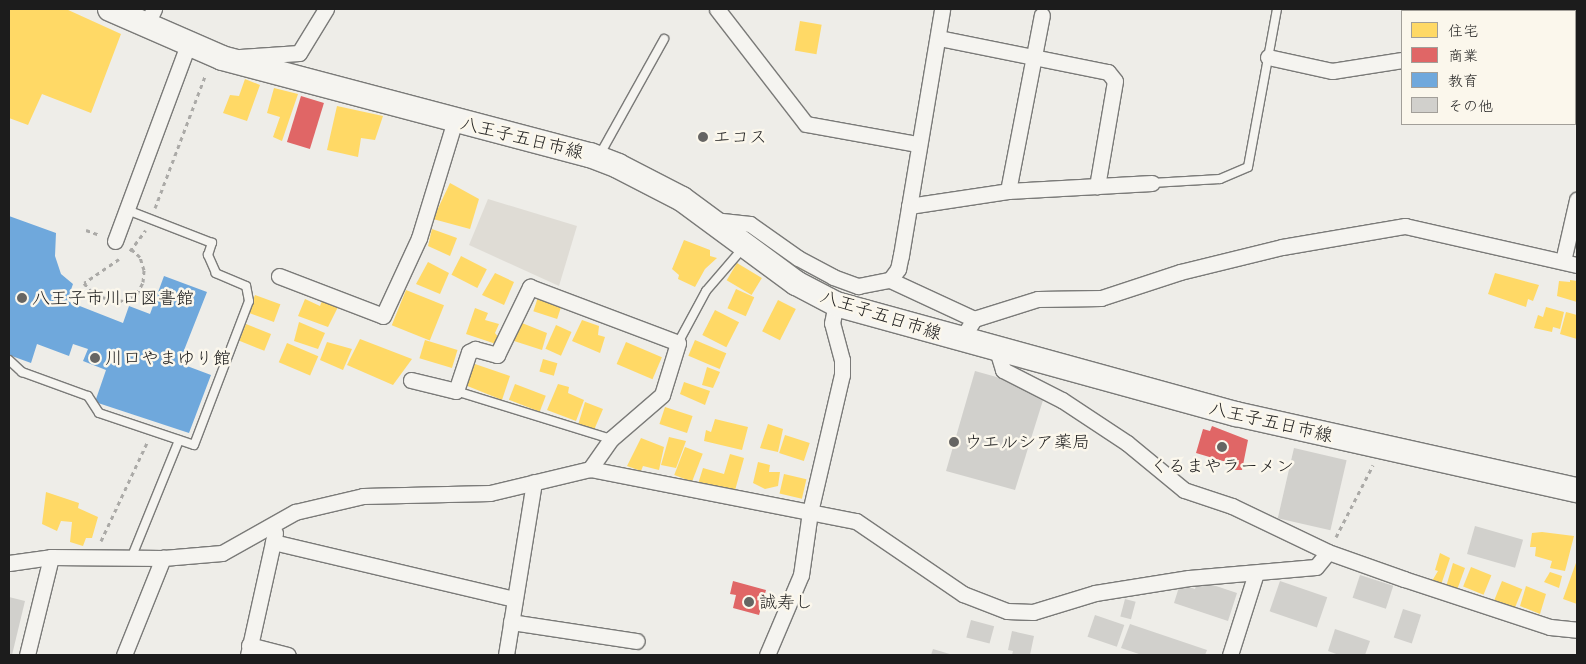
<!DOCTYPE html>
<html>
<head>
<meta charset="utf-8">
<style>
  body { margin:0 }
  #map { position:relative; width:1586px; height:664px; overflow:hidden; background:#eeede8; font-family:"Shantell Sans","Klee One",sans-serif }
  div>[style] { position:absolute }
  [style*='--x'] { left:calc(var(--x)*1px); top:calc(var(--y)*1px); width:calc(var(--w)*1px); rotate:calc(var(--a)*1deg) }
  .green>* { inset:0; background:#dfdcd5 }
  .homes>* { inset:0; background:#ffd966; transform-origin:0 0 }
  .shops>* { inset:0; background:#e06666; transform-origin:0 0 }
  .schools>* { inset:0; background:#6fa8dc }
  .building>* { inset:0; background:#d1d0cc; transform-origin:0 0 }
  .path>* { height:3px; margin-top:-1.5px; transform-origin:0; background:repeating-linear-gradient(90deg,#abaaa7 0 4px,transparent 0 8px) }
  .roads { filter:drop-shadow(1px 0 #7a7a78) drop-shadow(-1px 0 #7a7a78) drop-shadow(0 1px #7a7a78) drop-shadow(0 -1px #7a7a78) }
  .service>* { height:8px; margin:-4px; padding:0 4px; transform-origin:4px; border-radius:4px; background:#f5f4f0 }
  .minor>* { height:15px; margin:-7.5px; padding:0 7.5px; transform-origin:7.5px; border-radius:7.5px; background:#f5f4f0 }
  .primary>* { height:24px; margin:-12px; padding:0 12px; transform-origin:12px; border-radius:12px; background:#f5f4f0 }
  .dots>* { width:14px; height:14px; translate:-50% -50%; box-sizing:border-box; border:2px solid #fbf7ec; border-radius:50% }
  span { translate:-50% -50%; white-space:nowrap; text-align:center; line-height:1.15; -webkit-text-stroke:5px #fbf7ec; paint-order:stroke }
  .poi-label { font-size:18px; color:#1c1c1c }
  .left { translate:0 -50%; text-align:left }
  .street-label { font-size:18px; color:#1c1c1c }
  .frame { position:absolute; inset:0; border:10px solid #1c1c1c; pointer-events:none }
  .legend { position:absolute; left:1401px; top:10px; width:175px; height:115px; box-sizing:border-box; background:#fbf7ec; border:1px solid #a29f99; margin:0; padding:6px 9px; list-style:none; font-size:15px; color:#1c1c1c }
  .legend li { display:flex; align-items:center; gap:10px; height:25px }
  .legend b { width:25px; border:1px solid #a29f99 }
</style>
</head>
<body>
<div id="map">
  <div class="green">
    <div style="clip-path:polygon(488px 199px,577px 226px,559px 286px,469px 245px)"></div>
  </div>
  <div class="homes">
    <div style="clip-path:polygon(9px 9px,66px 9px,121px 34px,91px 113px,42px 94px,28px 125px,9px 118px)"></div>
    <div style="left:800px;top:21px;width:22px;height:30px;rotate:10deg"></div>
    <div style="clip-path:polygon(245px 79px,260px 85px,247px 121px,223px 113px,230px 95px,239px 96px)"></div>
    <div style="clip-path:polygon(274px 88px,298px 94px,282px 141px,273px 137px,280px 117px,267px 113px)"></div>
    <div style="clip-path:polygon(337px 106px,383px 116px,375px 140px,361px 138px,358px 157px,327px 150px)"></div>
    <div style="clip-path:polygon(450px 183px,479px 199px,470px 229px,433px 219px)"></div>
    <div style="clip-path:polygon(432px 229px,457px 238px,450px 256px,428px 246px)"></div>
    <div style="clip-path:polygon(684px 240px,710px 250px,710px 256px,717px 258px,705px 269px,695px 287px,678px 279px,679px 275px,672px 269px)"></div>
    <div style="left:461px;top:256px;width:29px;height:21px;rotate:27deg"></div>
    <div style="clip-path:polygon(428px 262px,449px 273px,440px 294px,416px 284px)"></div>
    <div style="left:737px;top:263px;width:29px;height:20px;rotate:31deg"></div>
    <div style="clip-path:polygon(495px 273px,514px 282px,504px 305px,482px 295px)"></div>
    <div style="clip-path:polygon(1495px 273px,1539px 285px,1533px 301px,1528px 299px,1526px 307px,1488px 294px)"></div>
    <div style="clip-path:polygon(1570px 280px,1577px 281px,1577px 302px,1557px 296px,1559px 281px,1570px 282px)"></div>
    <div style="left:736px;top:289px;width:20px;height:21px;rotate:24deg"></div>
    <div style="left:406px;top:290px;width:41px;height:38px;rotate:22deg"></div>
    <div style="left:255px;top:295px;width:27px;height:19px;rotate:20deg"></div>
    <div style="left:538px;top:297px;width:25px;height:15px;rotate:18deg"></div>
    <div style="clip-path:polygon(305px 299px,320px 306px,322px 301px,338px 307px,328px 327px,298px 316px)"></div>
    <div style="left:778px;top:300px;width:20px;height:35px;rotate:27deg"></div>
    <div style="clip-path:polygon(1546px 307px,1564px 312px,1560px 329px,1553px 327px,1552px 332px,1534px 328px,1538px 315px,1543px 317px)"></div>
    <div style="clip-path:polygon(475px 308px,488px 313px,485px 320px,499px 324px,495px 333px,498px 337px,496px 344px,466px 334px)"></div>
    <div style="left:715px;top:310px;width:27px;height:28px;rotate:27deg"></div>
    <div style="clip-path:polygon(1566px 312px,1577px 315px,1577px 339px,1560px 334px)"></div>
    <div style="clip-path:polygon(582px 320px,599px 326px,598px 335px,605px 337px,600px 353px,572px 341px)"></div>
    <div style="clip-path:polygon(299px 322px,325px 333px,318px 349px,294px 341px)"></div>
    <div style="clip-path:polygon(522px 323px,547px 333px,542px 350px,514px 341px)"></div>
    <div style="left:246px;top:324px;width:27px;height:18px;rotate:22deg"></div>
    <div style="left:556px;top:325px;width:17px;height:26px;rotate:24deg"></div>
    <div style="clip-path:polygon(360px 339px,412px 359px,393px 385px,347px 365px)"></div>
    <div style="left:425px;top:340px;width:34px;height:19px;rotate:17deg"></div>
    <div style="left:695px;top:340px;width:34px;height:17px;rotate:23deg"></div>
    <div style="clip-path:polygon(327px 342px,352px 349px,343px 370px,320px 360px)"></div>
    <div style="left:626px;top:342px;width:39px;height:24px;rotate:23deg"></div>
    <div style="left:287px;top:343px;width:34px;height:21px;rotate:23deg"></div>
    <div style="left:543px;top:359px;width:15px;height:13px;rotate:16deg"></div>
    <div style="clip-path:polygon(475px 364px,510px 376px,502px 400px,465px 385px)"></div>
    <div style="clip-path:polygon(707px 367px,720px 372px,713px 388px,702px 385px)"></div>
    <div style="clip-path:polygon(684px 382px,710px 391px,705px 405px,680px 394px)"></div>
    <div style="left:515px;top:384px;width:33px;height:17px;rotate:21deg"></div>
    <div style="clip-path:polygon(558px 384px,569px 387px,568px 393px,584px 400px,576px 421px,547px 410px)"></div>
    <div style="clip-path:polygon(585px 402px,603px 409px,594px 430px,578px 425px)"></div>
    <div style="left:665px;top:407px;width:29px;height:18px;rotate:18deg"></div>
    <div style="clip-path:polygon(715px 419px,748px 427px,742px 450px,704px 441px,706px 430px,711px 432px)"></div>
    <div style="clip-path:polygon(768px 424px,783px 429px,778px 452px,760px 448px)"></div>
    <div style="left:785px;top:435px;width:26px;height:19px;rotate:18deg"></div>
    <div style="clip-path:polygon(669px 437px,686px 441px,676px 468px,661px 465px)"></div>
    <div style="clip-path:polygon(641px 438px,664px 447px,659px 470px,643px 466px,641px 471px,627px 466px)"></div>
    <div style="left:685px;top:447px;width:19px;height:30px;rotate:21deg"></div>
    <div style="clip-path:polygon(730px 454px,744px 458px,734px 494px,698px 484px,703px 468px,724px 474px)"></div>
    <div style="clip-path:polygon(758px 462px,770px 465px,769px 472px,780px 472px,778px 486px,765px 489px,753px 483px)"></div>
    <div style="left:784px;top:474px;width:23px;height:20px;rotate:13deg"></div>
    <div style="clip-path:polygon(46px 492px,79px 503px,78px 508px,98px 517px,92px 538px,86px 538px,83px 546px,70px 542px,72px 522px,61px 521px,57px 531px,42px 524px)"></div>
    <div style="clip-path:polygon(1542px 532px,1574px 536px,1565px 571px,1550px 568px,1552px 561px,1535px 556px,1536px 547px,1530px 547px,1532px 533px)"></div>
    <div style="clip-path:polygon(1440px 553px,1450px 558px,1441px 585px,1432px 581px,1438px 571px,1435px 570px)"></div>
    <div style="clip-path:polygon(1577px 560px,1577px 604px,1563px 599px)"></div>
    <div style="clip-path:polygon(1453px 563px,1465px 568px,1457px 590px,1446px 587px)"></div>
    <div style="left:1471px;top:567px;width:22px;height:21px;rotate:22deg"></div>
    <div style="clip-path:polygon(1550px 572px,1562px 576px,1559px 588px,1544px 582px)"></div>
    <div style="left:1502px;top:581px;width:22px;height:21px;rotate:22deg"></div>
    <div style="clip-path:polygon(1526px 586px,1546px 594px,1540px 614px,1520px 606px)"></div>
  </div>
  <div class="shops">
    <div style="left:301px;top:96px;width:24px;height:48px;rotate:17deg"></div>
    <div style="clip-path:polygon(1212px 426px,1248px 440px,1242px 470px,1231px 470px,1233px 464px,1196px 453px,1203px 429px,1210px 431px)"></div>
    <div style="clip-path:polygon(733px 581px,766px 590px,759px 615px,733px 608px,736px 595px,730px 594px)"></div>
  </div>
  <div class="schools">
    <div style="clip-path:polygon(9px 216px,56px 233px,55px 256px,61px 274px,73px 284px,67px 301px,123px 323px,129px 306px,150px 314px,164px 276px,207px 292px,179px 363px,211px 375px,189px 433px,95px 402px,106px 370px,83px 361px,88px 349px,73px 344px,69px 356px,37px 344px,31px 363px,9px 355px)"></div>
  </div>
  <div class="building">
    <div style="clip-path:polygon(975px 371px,1022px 384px,1044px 397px,1015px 490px,946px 471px)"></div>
    <div style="left:1294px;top:448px;width:54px;height:72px;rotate:13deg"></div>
    <div style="left:1475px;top:526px;width:50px;height:29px;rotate:16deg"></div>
    <div style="left:1360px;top:575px;width:35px;height:24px;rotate:18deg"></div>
    <div style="clip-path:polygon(1198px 580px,1237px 593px,1228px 621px,1174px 603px,1180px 584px,1195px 589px)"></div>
    <div style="left:1280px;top:581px;width:50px;height:32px;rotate:19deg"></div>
    <div style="clip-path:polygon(9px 597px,25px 601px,12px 655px,9px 655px)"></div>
    <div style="left:1125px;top:599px;width:11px;height:18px;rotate:15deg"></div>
    <div style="left:1403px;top:609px;width:19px;height:30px;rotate:18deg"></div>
    <div style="left:1095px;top:615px;width:31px;height:23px;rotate:19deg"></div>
    <div style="left:971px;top:620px;width:24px;height:18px;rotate:15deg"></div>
    <div style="clip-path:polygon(1130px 624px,1207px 650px,1205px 655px,1142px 655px,1121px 648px)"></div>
    <div style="clip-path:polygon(1335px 629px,1370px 641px,1365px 655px,1339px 655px,1328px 651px)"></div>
    <div style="clip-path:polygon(1012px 631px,1034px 636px,1030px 655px,1012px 655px,1013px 651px,1008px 650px)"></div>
    <div style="clip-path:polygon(933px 649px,953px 655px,931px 655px)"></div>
  </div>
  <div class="path">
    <div style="--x:155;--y:208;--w:143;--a:-69.2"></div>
    <div style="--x:86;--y:230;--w:15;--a:20"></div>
    <div style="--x:130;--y:251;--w:26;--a:-53"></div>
    <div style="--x:119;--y:259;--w:42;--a:145.6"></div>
    <div style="--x:84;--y:283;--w:17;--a:50"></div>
    <div style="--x:95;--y:296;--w:29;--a:10"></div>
    <div style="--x:124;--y:301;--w:15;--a:-28"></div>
    <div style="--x:137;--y:294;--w:13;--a:-63"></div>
    <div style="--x:143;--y:282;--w:12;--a:-85"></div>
    <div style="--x:144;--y:270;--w:14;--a:-107"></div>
    <div style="--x:140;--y:257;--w:15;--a:-138"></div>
    <div style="--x:1336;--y:537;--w:81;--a:-62.8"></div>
    <div style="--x:101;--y:541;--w:108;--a:-64.9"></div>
  </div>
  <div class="roads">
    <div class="service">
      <div style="--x:599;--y:156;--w:134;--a:-60.9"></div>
      <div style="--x:1152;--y:183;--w:68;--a:-3.4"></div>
      <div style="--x:1220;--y:179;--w:30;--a:-23"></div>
      <div style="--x:1248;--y:167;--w:161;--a:-79.6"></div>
      <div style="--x:678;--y:343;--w:59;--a:-61.7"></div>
      <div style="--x:706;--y:291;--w:57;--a:-49.3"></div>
      <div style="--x:9;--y:360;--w:18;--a:43"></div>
      <div style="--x:22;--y:372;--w:70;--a:20"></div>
      <div style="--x:88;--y:396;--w:20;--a:57"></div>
      <div style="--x:99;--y:413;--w:100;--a:18.6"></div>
      <div style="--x:194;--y:445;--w:154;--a:-69.1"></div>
      <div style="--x:249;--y:301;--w:15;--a:-101"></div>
      <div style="--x:246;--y:286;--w:33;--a:-157"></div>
      <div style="--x:216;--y:273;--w:20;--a:-114"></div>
      <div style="--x:208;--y:255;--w:13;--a:-72"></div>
      <div style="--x:212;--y:243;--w:91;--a:-158.8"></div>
      <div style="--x:456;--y:391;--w:162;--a:17.2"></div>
      <div style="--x:132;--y:556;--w:125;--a:-67.9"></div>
    </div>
    <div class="minor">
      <div style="--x:717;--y:9;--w:145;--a:52.3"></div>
      <div style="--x:806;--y:124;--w:113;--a:10.2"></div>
      <div style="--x:146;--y:26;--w:19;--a:-65"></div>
      <div style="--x:939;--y:38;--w:172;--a:11.4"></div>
      <div style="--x:1108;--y:72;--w:11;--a:52"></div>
      <div style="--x:1115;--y:81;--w:107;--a:99.7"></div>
      <div style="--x:240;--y:57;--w:59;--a:-3.9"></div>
      <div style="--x:299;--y:53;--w:52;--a:-58.5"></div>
      <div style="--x:1268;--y:57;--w:66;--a:12.3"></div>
      <div style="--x:1332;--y:71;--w:71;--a:-8.9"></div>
      <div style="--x:1008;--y:191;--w:179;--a:-79.1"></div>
      <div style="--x:909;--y:206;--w:100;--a:-8.6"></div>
      <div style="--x:1008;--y:191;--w:144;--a:-3.2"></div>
      <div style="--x:713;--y:220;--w:37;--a:6"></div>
      <div style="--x:750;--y:224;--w:59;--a:35.3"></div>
      <div style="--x:798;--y:258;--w:40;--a:28"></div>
      <div style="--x:833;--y:277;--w:27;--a:20"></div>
      <div style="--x:858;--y:286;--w:33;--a:-11"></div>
      <div style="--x:890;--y:280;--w:14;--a:-54"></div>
      <div style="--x:898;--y:269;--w:14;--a:-78"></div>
      <div style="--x:901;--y:255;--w:249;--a:-80.5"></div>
      <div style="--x:115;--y:241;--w:209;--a:-69.6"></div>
      <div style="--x:1563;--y:261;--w:63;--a:-77.1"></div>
      <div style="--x:279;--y:276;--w:111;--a:21"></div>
      <div style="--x:383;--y:316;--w:86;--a:-65.2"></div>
      <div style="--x:419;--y:238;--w:123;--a:-73"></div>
      <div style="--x:890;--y:280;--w:93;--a:24.9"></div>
      <div style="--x:961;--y:340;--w:25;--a:-58"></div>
      <div style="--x:974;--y:319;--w:67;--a:-17.4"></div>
      <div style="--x:1038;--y:299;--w:63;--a:-0.9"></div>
      <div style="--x:1101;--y:298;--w:83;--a:-18.2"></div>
      <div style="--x:1180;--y:272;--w:105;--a:-13.8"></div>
      <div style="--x:1282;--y:247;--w:125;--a:-9.7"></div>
      <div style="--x:1405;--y:226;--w:176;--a:12.8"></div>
      <div style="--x:997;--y:350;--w:21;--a:73"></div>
      <div style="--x:1003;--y:370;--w:66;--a:27"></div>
      <div style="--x:1062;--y:400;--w:78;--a:33.5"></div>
      <div style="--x:1127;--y:443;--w:74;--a:39.5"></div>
      <div style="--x:1184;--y:490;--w:51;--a:18.4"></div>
      <div style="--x:1232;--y:506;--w:106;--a:25.6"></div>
      <div style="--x:1328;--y:552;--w:81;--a:19.6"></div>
      <div style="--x:1404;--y:579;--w:154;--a:18.2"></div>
      <div style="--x:1550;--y:627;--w:27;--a:6"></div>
      <div style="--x:411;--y:380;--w:46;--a:13.7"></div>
      <div style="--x:456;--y:391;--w:41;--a:-71.6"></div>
      <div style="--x:469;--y:352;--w:7;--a:-27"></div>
      <div style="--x:475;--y:349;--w:23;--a:15"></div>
      <div style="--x:497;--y:355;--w:76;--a:-64.1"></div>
      <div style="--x:530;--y:287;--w:158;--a:20.7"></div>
      <div style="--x:678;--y:343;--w:54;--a:107.1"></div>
      <div style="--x:662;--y:395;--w:67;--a:139.2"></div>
      <div style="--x:611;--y:439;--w:37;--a:125"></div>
      <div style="--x:273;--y:542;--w:248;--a:13.3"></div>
      <div style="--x:9;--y:563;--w:42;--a:-8.1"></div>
      <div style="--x:51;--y:557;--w:112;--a:0.5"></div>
      <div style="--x:163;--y:558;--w:59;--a:-4.8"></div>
      <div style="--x:222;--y:553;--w:84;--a:-29.3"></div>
      <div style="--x:295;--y:512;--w:70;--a:-13.2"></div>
      <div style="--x:363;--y:496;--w:127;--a:-1.4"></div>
      <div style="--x:490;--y:493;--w:103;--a:-13.5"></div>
      <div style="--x:590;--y:469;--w:271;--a:11.1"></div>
      <div style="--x:856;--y:521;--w:130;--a:34.3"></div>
      <div style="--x:963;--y:594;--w:47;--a:21.1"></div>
      <div style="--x:1007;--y:611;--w:26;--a:2"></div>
      <div style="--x:1033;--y:612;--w:65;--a:-17"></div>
      <div style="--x:1095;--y:593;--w:95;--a:-9.1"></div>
      <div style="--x:1189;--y:578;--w:127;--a:-5"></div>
      <div style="--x:1316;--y:567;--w:19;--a:-51"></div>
      <div style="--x:511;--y:622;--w:127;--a:8.6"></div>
      <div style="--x:249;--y:645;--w:40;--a:14.4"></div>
      <div style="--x:27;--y:655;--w:101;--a:-76.2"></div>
      <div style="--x:124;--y:655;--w:105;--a:-68.1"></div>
      <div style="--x:248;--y:655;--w:125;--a:-77.5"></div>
      <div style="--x:506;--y:655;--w:175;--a:-80.8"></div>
      <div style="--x:767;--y:655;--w:87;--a:-67"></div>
      <div style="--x:801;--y:575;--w:64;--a:-81.9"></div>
      <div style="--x:810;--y:512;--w:141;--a:-76.9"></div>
      <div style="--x:842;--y:375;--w:15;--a:-90"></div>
      <div style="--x:842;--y:360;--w:38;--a:-105"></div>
      <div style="--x:832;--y:323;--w:19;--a:-78"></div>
      <div style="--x:1230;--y:655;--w:86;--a:-72.4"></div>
    </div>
    <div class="primary">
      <div style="--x:110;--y:9;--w:122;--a:23.6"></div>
      <div style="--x:222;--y:58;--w:381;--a:14.8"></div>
      <div style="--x:590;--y:155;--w:30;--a:21"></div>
      <div style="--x:618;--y:166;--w:72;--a:27.3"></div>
      <div style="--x:682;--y:199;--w:142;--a:36.4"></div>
      <div style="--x:796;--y:283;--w:45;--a:27.7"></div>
      <div style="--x:836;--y:304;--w:415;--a:15.4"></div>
      <div style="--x:1236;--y:414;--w:349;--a:12.6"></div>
    </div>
  </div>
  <div class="dots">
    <div style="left:703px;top:137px;background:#666563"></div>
    <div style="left:22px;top:298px;background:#666563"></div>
    <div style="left:95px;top:358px;background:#666563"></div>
    <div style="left:954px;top:442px;background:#666563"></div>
    <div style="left:1222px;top:447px;background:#666563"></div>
    <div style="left:749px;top:602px;background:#666563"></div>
  </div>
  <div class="poi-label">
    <span class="left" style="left:713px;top:137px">エコス</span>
    <span class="left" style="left:32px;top:298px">八王子市川口図書館</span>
    <span class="left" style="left:105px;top:358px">川口やまゆり館</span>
    <span class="left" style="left:964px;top:442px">ウエルシア薬局</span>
    <span style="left:1222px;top:466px">くるまやラーメン</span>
    <span class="left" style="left:759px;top:602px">誠寿し</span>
  </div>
  <div class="street-label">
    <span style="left:522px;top:138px;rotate:14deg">八王子五日市線</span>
    <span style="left:881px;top:315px;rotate:18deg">八王子五日市線</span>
    <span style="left:1271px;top:422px;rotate:13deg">八王子五日市線</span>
  </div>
  <div class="frame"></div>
  <ul class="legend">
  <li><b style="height:14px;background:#ffd966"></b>住宅</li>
  <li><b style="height:14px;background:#e06666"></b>商業</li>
  <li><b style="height:14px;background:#6fa8dc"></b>教育</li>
  <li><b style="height:14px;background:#d1d0cc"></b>その他</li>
  </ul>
</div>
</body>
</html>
